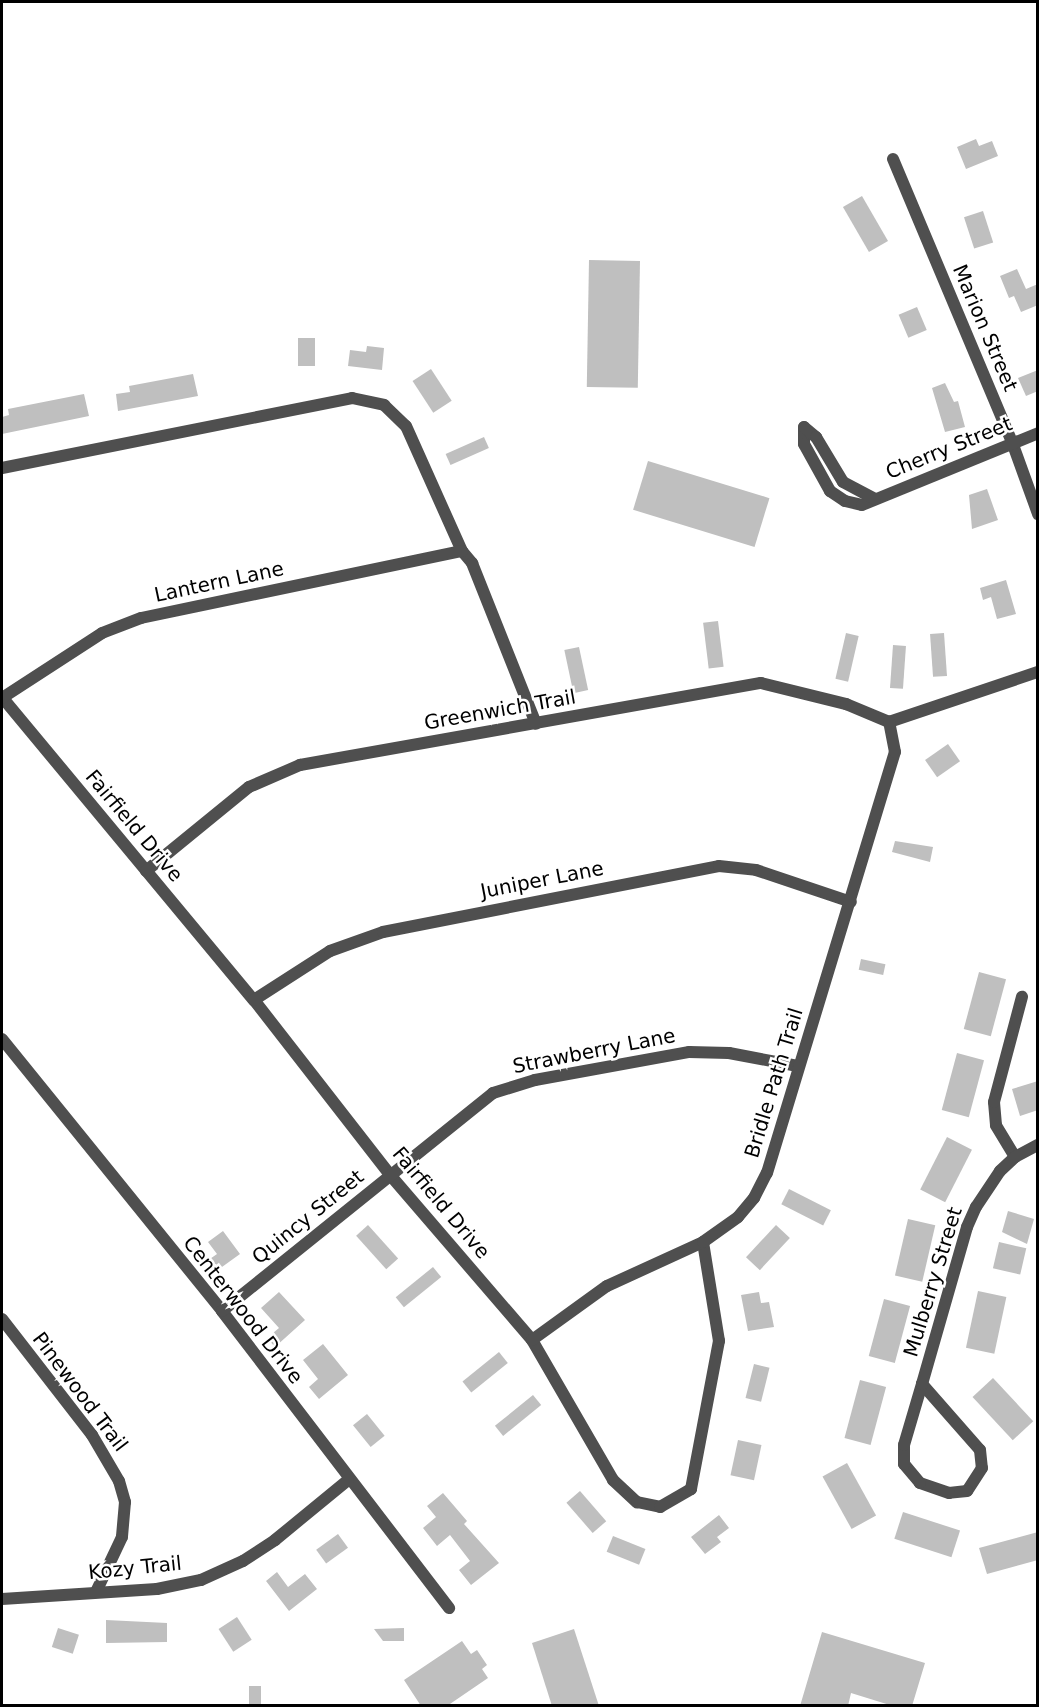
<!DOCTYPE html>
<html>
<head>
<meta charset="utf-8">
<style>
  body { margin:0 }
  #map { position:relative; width:1039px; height:1707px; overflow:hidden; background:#fff; font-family:"DejaVu Sans",sans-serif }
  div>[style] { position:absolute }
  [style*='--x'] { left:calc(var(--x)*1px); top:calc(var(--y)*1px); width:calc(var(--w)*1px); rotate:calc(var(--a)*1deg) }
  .building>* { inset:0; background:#bfbfbf; transform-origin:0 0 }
  .street>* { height:12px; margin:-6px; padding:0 6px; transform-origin:6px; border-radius:6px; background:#4f4f4f }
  span { translate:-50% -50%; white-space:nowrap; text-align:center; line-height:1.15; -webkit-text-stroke:5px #fff; paint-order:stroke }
  .street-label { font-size:20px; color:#000 }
  .frame { position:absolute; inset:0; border:3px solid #000; pointer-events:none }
</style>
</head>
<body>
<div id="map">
  <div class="building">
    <div style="clip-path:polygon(976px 139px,979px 146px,992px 141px,998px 156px,966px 169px,957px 147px)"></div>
    <div style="left:862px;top:196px;width:52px;height:22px;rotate:60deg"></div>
    <div style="left:983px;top:211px;width:33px;height:20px;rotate:72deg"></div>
    <div style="left:589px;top:260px;width:51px;height:127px;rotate:1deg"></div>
    <div style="clip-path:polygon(1017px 269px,1026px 289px,1038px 284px,1038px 305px,1021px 312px,1014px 296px,1009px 298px,1000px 276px)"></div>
    <div style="left:917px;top:307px;width:25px;height:20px;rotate:67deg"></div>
    <div style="left:298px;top:338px;width:17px;height:28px"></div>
    <div style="clip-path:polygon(367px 346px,384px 348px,382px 370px,348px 366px,350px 350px,366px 352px)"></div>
    <div style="left:431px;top:369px;width:38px;height:22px;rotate:57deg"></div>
    <div style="clip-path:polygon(1038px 370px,1038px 391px,1026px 396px,1018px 378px)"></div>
    <div style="clip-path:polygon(193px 374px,198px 396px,118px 411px,116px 394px,130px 392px,129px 386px)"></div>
    <div style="clip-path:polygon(945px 383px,954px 402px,958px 401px,965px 427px,945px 432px,932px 388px)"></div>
    <div style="clip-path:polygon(84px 394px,89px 416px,2px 434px,2px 417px,9px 415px,8px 409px)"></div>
    <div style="left:484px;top:437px;width:12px;height:42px;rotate:66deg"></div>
    <div style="left:648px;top:461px;width:127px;height:51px;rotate:17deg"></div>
    <div style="clip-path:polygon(987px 489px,998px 520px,972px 529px,969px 495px)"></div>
    <div style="clip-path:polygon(1006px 580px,1016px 614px,997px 619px,991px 597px,983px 600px,980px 588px)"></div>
    <div style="left:718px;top:621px;width:46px;height:15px;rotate:83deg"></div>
    <div style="left:846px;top:633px;width:13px;height:47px;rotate:13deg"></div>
    <div style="left:944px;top:633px;width:43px;height:14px;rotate:86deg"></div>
    <div style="left:893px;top:645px;width:13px;height:43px;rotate:4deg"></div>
    <div style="left:579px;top:647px;width:44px;height:15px;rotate:78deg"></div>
    <div style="left:948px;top:744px;width:21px;height:28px;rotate:55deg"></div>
    <div style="clip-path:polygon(895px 841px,933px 847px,930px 862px,892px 852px)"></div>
    <div style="left:861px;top:959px;width:25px;height:11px;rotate:12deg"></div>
    <div style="left:979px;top:972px;width:28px;height:59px;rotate:15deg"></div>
    <div style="left:957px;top:1053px;width:28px;height:59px;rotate:15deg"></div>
    <div style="clip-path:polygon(1038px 1081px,1038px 1110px,1020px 1116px,1012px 1089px)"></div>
    <div style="left:947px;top:1137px;width:28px;height:59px;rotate:27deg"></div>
    <div style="left:789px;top:1189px;width:47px;height:17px;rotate:27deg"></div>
    <div style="clip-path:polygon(1008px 1211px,1034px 1219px,1027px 1244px,1002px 1232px)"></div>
    <div style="left:908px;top:1219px;width:28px;height:58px;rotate:13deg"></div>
    <div style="left:368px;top:1225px;width:45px;height:16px;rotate:48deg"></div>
    <div style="left:776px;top:1225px;width:19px;height:44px;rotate:43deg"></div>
    <div style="clip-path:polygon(223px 1231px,240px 1254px,215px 1272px,207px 1261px,217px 1254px,208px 1242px)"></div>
    <div style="left:999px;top:1242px;width:28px;height:27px;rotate:13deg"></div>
    <div style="left:433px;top:1267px;width:13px;height:48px;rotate:51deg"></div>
    <div style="left:978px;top:1291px;width:29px;height:58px;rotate:12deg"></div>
    <div style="clip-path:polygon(279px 1292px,305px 1320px,275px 1347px,267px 1338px,279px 1328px,261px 1308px)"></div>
    <div style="clip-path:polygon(759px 1292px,761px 1303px,769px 1302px,774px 1327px,748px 1331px,741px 1295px)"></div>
    <div style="left:884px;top:1299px;width:27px;height:59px;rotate:15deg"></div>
    <div style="clip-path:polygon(323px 1344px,348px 1375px,319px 1399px,309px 1387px,318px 1379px,303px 1360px)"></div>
    <div style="left:499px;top:1352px;width:14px;height:47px;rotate:51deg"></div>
    <div style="left:754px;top:1364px;width:16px;height:35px;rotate:14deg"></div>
    <div style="left:993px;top:1378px;width:59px;height:28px;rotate:47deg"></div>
    <div style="left:860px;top:1380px;width:27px;height:60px;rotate:15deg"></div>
    <div style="left:533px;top:1395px;width:13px;height:49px;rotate:51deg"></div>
    <div style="left:367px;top:1414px;width:28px;height:18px;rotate:51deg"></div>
    <div style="left:738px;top:1440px;width:24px;height:36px;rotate:12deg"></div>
    <div style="left:847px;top:1463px;width:60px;height:28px;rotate:61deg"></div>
    <div style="left:580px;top:1491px;width:40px;height:18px;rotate:49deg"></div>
    <div style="clip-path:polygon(443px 1493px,467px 1521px,464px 1524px,499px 1563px,471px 1585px,459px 1570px,470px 1561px,450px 1535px,437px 1546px,423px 1528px,436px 1517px,427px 1506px)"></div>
    <div style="left:903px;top:1512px;width:60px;height:28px;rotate:18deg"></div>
    <div style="clip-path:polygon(719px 1515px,729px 1528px,717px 1537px,721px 1542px,705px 1554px,691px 1537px)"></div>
    <div style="clip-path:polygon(1038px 1532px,1038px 1560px,987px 1574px,979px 1548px)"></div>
    <div style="left:338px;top:1534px;width:17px;height:27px;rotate:54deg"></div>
    <div style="left:613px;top:1536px;width:35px;height:17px;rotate:22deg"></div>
    <div style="clip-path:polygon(277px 1572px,288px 1587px,305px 1574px,317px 1589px,289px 1611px,266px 1581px)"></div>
    <div style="left:237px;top:1617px;width:27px;height:22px;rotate:57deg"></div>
    <div style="clip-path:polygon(106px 1620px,167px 1623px,167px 1642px,106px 1643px)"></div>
    <div style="left:58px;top:1628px;width:22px;height:20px;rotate:18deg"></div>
    <div style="clip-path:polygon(404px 1628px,404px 1641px,383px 1641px,374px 1629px)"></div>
    <div style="clip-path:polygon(574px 1629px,599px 1706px,552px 1706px,532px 1643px)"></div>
    <div style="clip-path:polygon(822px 1632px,925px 1663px,912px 1706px,893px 1706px,851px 1693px,848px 1706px,800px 1706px)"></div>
    <div style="clip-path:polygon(462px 1641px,471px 1654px,477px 1650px,487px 1665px,482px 1669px,488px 1678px,447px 1706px,421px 1706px,404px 1680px)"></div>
    <div style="left:249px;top:1686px;width:12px;height:20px"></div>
  </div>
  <div class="street">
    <div style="--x:893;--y:159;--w:307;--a:67.2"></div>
    <div style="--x:1012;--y:442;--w:77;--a:70.1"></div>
    <div style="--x:804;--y:427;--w:17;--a:90"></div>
    <div style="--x:804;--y:444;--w:54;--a:61"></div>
    <div style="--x:830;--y:491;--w:18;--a:34"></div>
    <div style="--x:845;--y:501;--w:17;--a:13"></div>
    <div style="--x:862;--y:505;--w:190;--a:-22.2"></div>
    <div style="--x:804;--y:427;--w:16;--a:40"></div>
    <div style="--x:816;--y:437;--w:52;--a:59"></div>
    <div style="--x:843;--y:482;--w:36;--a:28"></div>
    <div style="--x:2;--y:468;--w:357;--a:-11.3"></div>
    <div style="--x:352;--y:398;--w:33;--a:12"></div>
    <div style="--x:384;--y:405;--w:30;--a:44"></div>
    <div style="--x:406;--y:426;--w:137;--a:65.9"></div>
    <div style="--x:462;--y:551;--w:16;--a:50"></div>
    <div style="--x:472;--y:563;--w:173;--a:68.3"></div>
    <div style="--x:2;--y:697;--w:394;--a:50.3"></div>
    <div style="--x:254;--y:1000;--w:223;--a:52.1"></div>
    <div style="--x:391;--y:1176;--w:216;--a:49.3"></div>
    <div style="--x:532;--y:1340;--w:162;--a:59.9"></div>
    <div style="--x:613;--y:1480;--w:33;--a:43"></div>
    <div style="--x:637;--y:1502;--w:24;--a:12"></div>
    <div style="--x:660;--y:1507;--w:36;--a:-30"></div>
    <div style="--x:691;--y:1489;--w:151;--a:-79.3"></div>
    <div style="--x:719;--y:1341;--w:100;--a:-99.2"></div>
    <div style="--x:2;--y:698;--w:119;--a:-33"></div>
    <div style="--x:102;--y:633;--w:42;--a:-21"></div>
    <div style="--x:141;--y:618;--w:328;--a:-11.8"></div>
    <div style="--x:889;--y:722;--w:157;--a:-18.6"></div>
    <div style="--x:146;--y:871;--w:133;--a:-39.2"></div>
    <div style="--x:249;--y:787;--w:56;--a:-23.3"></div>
    <div style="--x:300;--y:765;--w:468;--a:-10.1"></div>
    <div style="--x:761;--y:683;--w:88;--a:13.9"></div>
    <div style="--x:846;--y:704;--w:47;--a:22.7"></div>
    <div style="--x:254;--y:1000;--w:90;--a:-32.8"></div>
    <div style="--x:330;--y:951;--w:56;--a:-19.7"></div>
    <div style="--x:383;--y:932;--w:342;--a:-11.1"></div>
    <div style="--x:719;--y:866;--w:37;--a:6"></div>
    <div style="--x:756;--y:870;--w:100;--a:18.6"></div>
    <div style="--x:2;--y:1039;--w:350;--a:51"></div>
    <div style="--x:222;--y:1311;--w:374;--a:52.6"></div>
    <div style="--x:1015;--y:1157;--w:37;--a:-121"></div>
    <div style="--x:996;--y:1125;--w:23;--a:-95"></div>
    <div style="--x:994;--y:1102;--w:109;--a:-75.1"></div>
    <div style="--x:222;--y:1311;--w:348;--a:-38.8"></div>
    <div style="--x:493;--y:1093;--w:44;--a:-17.2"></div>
    <div style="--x:535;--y:1080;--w:157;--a:-10.3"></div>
    <div style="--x:689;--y:1052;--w:40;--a:1.4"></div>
    <div style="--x:729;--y:1053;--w:70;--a:10.7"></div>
    <div style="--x:2;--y:1319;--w:147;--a:52.2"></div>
    <div style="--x:92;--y:1435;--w:53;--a:59.6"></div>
    <div style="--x:119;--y:1481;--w:22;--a:74"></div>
    <div style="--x:125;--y:1502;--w:35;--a:95"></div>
    <div style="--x:122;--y:1537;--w:61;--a:115.3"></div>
    <div style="--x:532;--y:1340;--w:92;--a:-35.8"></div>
    <div style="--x:607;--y:1286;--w:106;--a:-24.6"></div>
    <div style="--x:703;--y:1242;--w:43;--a:-35.5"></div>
    <div style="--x:738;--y:1217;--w:25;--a:-50"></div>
    <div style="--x:754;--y:1198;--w:28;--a:-63"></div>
    <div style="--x:767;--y:1173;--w:440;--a:-73.1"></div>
    <div style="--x:895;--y:752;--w:31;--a:-101"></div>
    <div style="--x:922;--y:1384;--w:88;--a:48.7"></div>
    <div style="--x:980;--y:1450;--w:18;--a:84"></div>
    <div style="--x:982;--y:1468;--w:27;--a:123"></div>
    <div style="--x:967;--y:1491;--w:18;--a:174"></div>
    <div style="--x:949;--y:1493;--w:31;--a:-161"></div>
    <div style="--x:920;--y:1483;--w:25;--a:-130"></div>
    <div style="--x:904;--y:1464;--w:19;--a:-90"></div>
    <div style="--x:904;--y:1445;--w:64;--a:-73.6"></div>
    <div style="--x:922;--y:1384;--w:163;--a:-74"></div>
    <div style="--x:967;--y:1227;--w:22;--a:-66"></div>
    <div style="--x:976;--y:1207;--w:43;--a:-56.3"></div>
    <div style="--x:1000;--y:1171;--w:21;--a:-43"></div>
    <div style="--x:1015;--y:1157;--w:26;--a:-28"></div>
    <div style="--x:2;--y:1599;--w:155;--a:-3.7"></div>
    <div style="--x:157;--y:1589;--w:45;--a:-11.6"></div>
    <div style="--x:201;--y:1580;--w:46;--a:-24.3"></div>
    <div style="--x:243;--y:1561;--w:38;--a:-33"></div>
    <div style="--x:275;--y:1540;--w:94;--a:-39.4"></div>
  </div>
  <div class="street-label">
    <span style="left:985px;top:328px;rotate:67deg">Marion Street</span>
    <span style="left:949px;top:448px;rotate:-22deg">Cherry Street</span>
    <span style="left:219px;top:582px;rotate:-12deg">Lantern Lane</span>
    <span style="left:500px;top:710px;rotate:-10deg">Greenwich Trail</span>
    <span style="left:134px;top:826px;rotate:50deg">Fairfield Drive</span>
    <span style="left:542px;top:880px;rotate:-11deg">Juniper Lane</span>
    <span style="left:594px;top:1051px;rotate:-11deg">Strawberry Lane</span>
    <span style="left:774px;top:1083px;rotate:-73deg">Bridle Path Trail</span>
    <span style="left:441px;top:1203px;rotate:50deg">Fairfield Drive</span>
    <span style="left:308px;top:1217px;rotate:-39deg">Quincy Street</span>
    <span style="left:933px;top:1282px;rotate:-73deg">Mulberry Street</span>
    <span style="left:243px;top:1310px;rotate:52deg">Centerwood Drive</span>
    <span style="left:80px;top:1392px;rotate:53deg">Pinewood Trail</span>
    <span style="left:135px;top:1568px;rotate:-6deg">Kozy Trail</span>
  </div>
  <div class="frame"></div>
</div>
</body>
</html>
